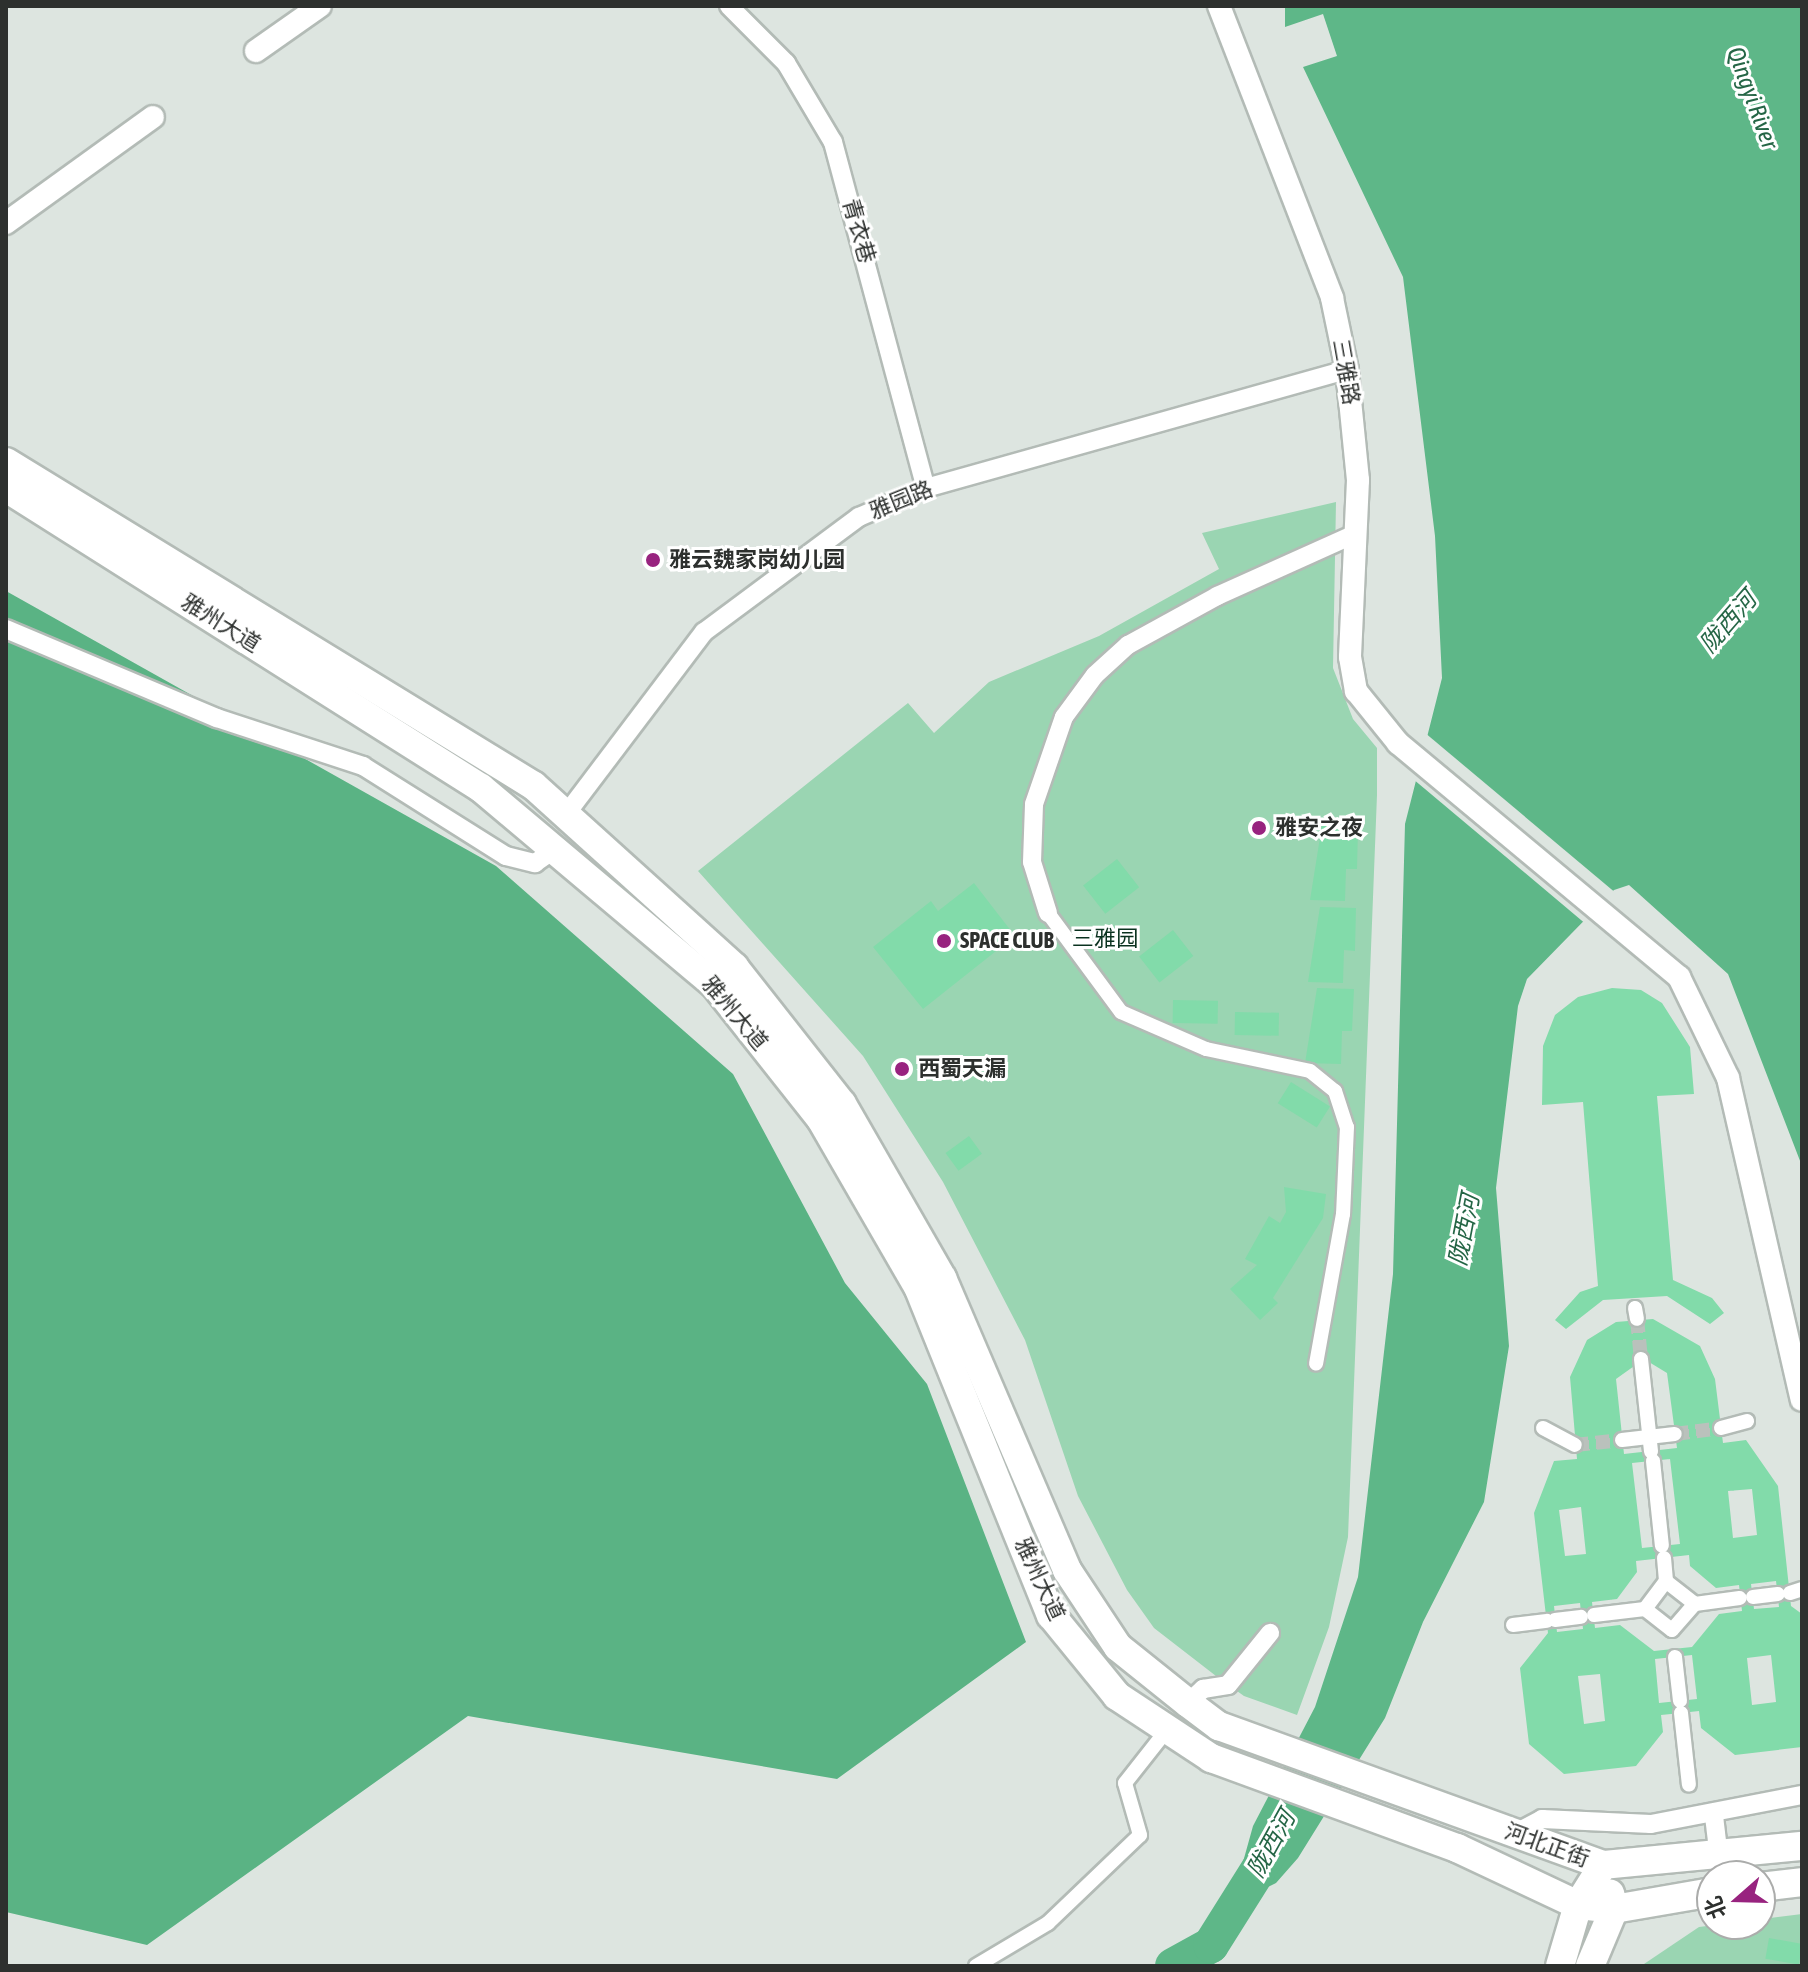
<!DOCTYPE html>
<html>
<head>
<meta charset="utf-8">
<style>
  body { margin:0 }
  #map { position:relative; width:1808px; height:1972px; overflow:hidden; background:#dde5e0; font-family:"Asap Condensed","Noto Sans SC",sans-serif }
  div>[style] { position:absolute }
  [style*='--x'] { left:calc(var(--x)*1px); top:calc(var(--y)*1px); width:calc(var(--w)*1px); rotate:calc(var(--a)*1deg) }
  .green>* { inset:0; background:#9ad5b2 }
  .forest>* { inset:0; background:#5ab384 }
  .water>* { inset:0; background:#5eb788 }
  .pier>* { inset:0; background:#dde5e0; transform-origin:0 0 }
  .river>* { height:36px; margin:-18px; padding:0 18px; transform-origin:18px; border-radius:18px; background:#5eb788 }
  .building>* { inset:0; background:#82dbaa; transform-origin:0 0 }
  .pedestrian-tunnel>* { height:14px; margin-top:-7px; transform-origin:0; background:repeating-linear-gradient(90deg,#bac1bc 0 14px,transparent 0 21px) }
  .roads { filter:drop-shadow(2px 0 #b3bbb6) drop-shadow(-2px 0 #b3bbb6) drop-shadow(0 2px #b3bbb6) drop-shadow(0 -2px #b3bbb6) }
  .pedestrian>* { height:14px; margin:-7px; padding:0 7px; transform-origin:7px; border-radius:7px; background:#fff }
  .minor>* { height:18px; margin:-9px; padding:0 9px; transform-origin:9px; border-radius:9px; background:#fff }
  .tertiary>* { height:22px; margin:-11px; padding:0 11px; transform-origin:11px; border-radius:11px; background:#fff }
  .primary>* { height:28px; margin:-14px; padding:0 14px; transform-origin:14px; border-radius:14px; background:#fff }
  .dots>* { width:22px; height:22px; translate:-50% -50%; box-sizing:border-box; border:4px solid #fff; border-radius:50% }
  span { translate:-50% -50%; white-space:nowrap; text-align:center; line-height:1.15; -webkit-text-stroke:6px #fff; paint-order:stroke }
  .street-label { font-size:22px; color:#2d302e }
  .poi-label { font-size:22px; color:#2d302e; font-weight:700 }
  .left { translate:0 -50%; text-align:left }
  .park-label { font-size:22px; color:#0a321f }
  .water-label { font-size:24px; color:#256646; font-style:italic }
  .frame { position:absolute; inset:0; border:8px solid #2d302e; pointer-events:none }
  .north { position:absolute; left:1696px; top:1860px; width:80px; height:80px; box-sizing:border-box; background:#fff; border:2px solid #abacab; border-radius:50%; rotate:250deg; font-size:22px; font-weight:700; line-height:32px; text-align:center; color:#2d302e }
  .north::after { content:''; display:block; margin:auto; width:28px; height:36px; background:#98237f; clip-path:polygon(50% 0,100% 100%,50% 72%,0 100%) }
</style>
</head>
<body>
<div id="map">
  <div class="green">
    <div style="clip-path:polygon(1336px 502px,1333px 668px,1353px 719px,1377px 748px,1377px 795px,1348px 1537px,1329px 1627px,1297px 1715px,1244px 1696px,1216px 1676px,1154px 1628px,1127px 1590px,1078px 1496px,1025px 1340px,943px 1182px,863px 1056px,698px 871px,908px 703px,934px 733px,989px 682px,1099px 636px,1219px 569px,1202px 533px)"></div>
    <div style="clip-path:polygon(1802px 1914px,1802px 1966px,1641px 1966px,1699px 1927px)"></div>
  </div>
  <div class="forest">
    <div style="clip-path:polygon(6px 591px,496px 866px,733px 1074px,845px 1283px,927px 1384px,1026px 1642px,837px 1779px,468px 1716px,147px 1945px,6px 1912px)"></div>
  </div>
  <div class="water">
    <div style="clip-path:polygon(1285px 6px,1802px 6px,1802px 1166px,1728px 974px,1629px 885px,1614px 890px,1527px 979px,1518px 1006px,1496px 1188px,1509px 1346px,1484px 1502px,1423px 1622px,1385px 1718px,1298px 1858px,1276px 1883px,1245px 1898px,1243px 1862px,1253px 1826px,1315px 1707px,1358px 1577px,1393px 1274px,1405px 824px,1442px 678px,1435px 536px,1403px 277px,1303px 67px,1337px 56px,1323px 14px,1285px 27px)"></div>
  </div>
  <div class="pier">
    <div style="left:1424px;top:732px;width:250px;height:43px;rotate:40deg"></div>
  </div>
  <div class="river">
    <div style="--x:1173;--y:1966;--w:43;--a:-28.9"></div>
    <div style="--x:1211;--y:1945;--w:111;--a:-57.9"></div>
  </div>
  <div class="building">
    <div style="clip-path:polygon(1322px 825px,1358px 827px,1357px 869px,1346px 869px,1345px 901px,1310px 900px)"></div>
    <div style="left:1117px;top:859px;width:36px;height:43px;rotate:52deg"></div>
    <div style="clip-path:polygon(974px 883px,1015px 936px,923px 1009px,873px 947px,931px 901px,938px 911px)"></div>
    <div style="clip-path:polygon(1320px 907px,1356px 908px,1355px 951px,1344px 950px,1343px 983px,1308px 982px)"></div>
    <div style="left:1173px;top:930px;width:33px;height:43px;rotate:52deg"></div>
    <div style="clip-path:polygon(1317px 988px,1354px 989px,1352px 1031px,1342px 1031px,1341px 1064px,1305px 1063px)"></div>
    <div style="clip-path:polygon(1612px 988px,1641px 990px,1662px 1003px,1690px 1047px,1694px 1094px,1657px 1096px,1673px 1280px,1712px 1298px,1724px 1313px,1710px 1324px,1667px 1296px,1603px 1300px,1566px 1329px,1555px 1320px,1580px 1292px,1598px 1286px,1583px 1102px,1542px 1105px,1543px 1046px,1555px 1015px,1578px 997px)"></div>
    <div style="left:1173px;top:1000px;width:45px;height:23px;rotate:1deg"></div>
    <div style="left:1235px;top:1012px;width:44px;height:23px;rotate:1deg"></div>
    <div style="left:1291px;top:1082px;width:46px;height:25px;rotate:32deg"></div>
    <div style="left:969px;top:1136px;width:22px;height:29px;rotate:54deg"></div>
    <div style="clip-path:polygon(1284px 1187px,1326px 1194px,1323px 1218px,1273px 1298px,1278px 1303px,1260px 1320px,1230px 1289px,1257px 1265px,1245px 1259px,1269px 1216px,1280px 1223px,1286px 1212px)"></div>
    <div style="clip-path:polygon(evenodd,1653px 1319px,1700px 1346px,1715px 1379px,1723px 1443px,1746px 1440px,1778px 1486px,1791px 1606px,1802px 1614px,1802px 1747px,1735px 1755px,1701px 1728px,1699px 1711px,1681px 1713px,1661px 1715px,1663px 1732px,1636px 1766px,1564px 1774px,1529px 1744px,1520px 1668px,1548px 1633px,1534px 1513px,1554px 1461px,1577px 1459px,1570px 1377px,1587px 1340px,1616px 1322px,1653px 1319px,1644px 1359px,1667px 1373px,1677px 1448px,1624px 1454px,1616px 1379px,1644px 1359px,1653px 1319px,1670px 1459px,1680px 1544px,1642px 1548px,1632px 1463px,1670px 1459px,1653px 1319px,1752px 1489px,1757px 1535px,1733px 1538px,1728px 1491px,1752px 1489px,1653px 1319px,1581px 1507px,1586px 1554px,1565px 1556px,1559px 1510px,1581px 1507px,1653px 1319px,1689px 1555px,1690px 1566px,1716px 1588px,1739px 1585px,1742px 1611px,1719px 1614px,1692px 1647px,1654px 1651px,1620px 1625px,1595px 1628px,1592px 1602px,1617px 1599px,1637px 1572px,1636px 1561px,1689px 1555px,1653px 1319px,1776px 1581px,1779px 1607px,1754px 1609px,1751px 1584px,1776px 1581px,1653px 1319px,1580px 1603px,1583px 1629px,1557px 1632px,1554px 1606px,1580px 1603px,1653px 1319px,1692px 1655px,1697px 1699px,1659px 1703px,1655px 1659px,1692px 1655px,1653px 1319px,1771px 1655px,1776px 1702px,1752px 1705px,1747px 1658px,1771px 1655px,1653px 1319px,1600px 1674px,1605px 1721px,1584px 1724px,1578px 1676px,1600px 1674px)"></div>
    <div style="left:1769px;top:1938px;width:34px;height:21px;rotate:10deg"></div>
  </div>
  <div class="pedestrian-tunnel">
    <div style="--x:1637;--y:1319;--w:40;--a:84.3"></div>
    <div style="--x:1675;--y:1434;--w:46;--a:-7.4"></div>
    <div style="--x:1575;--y:1445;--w:47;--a:-6.1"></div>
  </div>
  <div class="roads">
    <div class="pedestrian">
      <div style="--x:1048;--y:913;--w:123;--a:53.6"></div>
      <div style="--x:1121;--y:1012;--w:93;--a:23.5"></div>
      <div style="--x:1206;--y:1049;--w:106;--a:11.9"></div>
      <div style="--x:1310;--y:1071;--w:32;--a:39"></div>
      <div style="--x:1335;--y:1091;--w:38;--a:72"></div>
      <div style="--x:1347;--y:1127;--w:87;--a:92.6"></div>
      <div style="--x:1343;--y:1214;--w:152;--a:100.2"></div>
      <div style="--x:1635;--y:1308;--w:11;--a:80"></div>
      <div style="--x:1641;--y:1359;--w:93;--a:83.8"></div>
      <div style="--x:1543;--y:1428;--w:36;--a:28"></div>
      <div style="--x:1721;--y:1428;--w:27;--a:-15"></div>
      <div style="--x:1622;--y:1440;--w:53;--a:-6.5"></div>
      <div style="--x:1653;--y:1461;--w:85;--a:84"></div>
      <div style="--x:1664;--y:1558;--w:23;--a:85"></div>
      <div style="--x:1790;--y:1593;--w:13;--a:-18"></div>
      <div style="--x:1753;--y:1597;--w:25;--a:-7"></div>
      <div style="--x:1695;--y:1604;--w:37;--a:-142"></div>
      <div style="--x:1666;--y:1581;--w:35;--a:127"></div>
      <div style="--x:1645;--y:1609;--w:34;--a:38"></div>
      <div style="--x:1672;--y:1630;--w:35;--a:-49"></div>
      <div style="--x:1695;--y:1604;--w:45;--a:-7.6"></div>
      <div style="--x:1594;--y:1615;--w:51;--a:-6.7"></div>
      <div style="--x:1555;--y:1620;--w:26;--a:-7"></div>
      <div style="--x:1513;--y:1625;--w:34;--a:-7"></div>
      <div style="--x:1675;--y:1657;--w:44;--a:83.5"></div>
      <div style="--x:1681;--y:1713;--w:72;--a:83.7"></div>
      <div style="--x:976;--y:1966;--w:84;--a:-30.8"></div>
      <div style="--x:1048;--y:1923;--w:127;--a:-43.7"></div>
      <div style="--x:1140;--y:1835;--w:54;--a:-106.1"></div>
      <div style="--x:1125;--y:1783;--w:66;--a:-51.7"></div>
    </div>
    <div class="minor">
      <div style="--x:729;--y:6;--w:81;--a:45"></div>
      <div style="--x:786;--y:63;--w:92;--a:59.3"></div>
      <div style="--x:833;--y:142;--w:358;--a:75"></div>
      <div style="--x:6;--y:629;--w:229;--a:22.9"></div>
      <div style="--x:217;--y:718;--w:154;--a:18.2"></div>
      <div style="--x:363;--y:766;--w:169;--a:32.2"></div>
      <div style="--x:506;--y:856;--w:30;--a:14"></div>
      <div style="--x:535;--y:863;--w:28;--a:-35"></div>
      <div style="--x:567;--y:813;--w:227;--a:-52.9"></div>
      <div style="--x:704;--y:632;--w:193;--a:-36.6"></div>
      <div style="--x:859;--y:517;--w:73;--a:-23.4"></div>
      <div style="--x:926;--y:488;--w:437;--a:-15.7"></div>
      <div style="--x:1048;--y:913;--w:53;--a:-107.4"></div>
      <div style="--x:1032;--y:862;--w:58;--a:-88"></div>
      <div style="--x:1034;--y:804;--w:92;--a:-71"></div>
      <div style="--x:1064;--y:717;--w:52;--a:-53.6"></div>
      <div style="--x:1095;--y:675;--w:45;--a:-42.3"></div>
      <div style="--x:1128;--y:645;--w:102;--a:-28.8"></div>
      <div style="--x:1217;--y:596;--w:151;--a:-24.2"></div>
      <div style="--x:1188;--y:1703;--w:21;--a:-43"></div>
      <div style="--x:1203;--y:1689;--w:25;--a:-9"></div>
      <div style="--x:1228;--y:1685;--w:67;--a:-51.1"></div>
      <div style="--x:1714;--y:1816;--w:42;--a:83.2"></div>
      <div style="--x:1516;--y:1833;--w:30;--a:-28"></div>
      <div style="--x:1542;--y:1819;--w:109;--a:2.6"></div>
      <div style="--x:1651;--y:1824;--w:154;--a:-10.9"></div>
    </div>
    <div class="tertiary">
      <div style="--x:1219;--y:6;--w:313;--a:68.8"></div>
      <div style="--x:1332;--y:298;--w:74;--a:78.2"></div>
      <div style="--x:1347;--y:370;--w:111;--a:84.3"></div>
      <div style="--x:1358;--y:480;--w:177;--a:92.6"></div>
      <div style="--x:1350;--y:657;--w:35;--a:80"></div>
      <div style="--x:1356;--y:691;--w:67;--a:51.1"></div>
      <div style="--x:1398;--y:743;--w:366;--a:39.8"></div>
      <div style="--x:1679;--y:977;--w:112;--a:64.1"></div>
      <div style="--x:1728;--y:1078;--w:330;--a:77.1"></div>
      <div style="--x:256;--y:51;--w:78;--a:-35.1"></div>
      <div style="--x:6;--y:223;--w:181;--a:-35.8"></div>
    </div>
    <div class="primary">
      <div style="--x:6;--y:462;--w:619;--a:31.53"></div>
      <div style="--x:534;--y:786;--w:270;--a:42.1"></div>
      <div style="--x:734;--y:967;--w:174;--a:51.8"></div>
      <div style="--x:842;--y:1104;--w:201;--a:60.1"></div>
      <div style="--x:942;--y:1278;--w:318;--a:66.8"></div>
      <div style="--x:1067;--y:1570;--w:92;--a:56.5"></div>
      <div style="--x:1118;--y:1647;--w:90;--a:38.7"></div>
      <div style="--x:1188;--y:1703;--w:39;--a:37"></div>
      <div style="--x:1219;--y:1726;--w:408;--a:19.9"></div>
      <div style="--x:1603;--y:1865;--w:200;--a:-5.5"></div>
      <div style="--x:6;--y:488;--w:562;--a:32.28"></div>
      <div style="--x:481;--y:788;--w:306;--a:40.1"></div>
      <div style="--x:715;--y:985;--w:171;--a:51.7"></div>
      <div style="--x:821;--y:1119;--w:196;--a:60"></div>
      <div style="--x:919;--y:1289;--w:352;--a:68"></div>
      <div style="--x:1051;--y:1615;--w:104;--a:50.8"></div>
      <div style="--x:1117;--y:1696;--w:113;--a:33.4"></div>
      <div style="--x:1211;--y:1758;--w:262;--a:20.1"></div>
      <div style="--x:1457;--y:1848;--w:134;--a:25.2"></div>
      <div style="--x:1578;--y:1905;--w:36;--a:6"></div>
      <div style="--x:1614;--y:1909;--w:99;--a:-9.8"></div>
      <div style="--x:1760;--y:1887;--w:42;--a:-6.8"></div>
      <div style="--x:1560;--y:1966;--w:64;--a:-73.6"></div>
      <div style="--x:1578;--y:1905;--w:47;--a:-58"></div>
      <div style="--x:1590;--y:1966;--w:62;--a:-67.2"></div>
      <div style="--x:1614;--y:1909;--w:16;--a:-104"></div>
    </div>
  </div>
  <div class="dots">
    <div style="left:653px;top:560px;background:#98237f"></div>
    <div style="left:1259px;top:828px;background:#98237f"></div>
    <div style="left:944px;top:941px;background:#98237f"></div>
    <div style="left:902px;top:1069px;background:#98237f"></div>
  </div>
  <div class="street-label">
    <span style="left:859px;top:231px;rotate:74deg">青衣巷</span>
    <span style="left:1346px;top:372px;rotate:80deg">三雅路</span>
    <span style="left:901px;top:500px;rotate:-22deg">雅园路</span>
    <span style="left:221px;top:623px;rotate:32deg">雅州大道</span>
    <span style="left:735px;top:1013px;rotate:50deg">雅州大道</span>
    <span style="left:1040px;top:1579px;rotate:65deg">雅州大道</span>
    <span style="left:1547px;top:1845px;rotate:20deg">河北正街</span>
  </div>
  <div class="poi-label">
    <span class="left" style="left:669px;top:560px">雅云魏家岗幼儿园</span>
    <span class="left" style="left:1275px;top:828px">雅安之夜</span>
    <span class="left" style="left:960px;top:941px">SPACE CLUB</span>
    <span class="left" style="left:918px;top:1069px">西蜀天漏</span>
  </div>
  <div class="park-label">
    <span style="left:1105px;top:939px">三雅园</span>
  </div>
  <div class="water-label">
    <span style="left:1753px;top:98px;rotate:70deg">Qingyi River</span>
    <span style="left:1728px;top:622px;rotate:-49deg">陇西河</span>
    <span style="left:1464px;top:1230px;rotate:-79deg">陇西河</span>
    <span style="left:1271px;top:1844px;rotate:-61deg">陇西河</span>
  </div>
  <div class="frame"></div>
  <div class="north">北</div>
</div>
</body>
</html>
